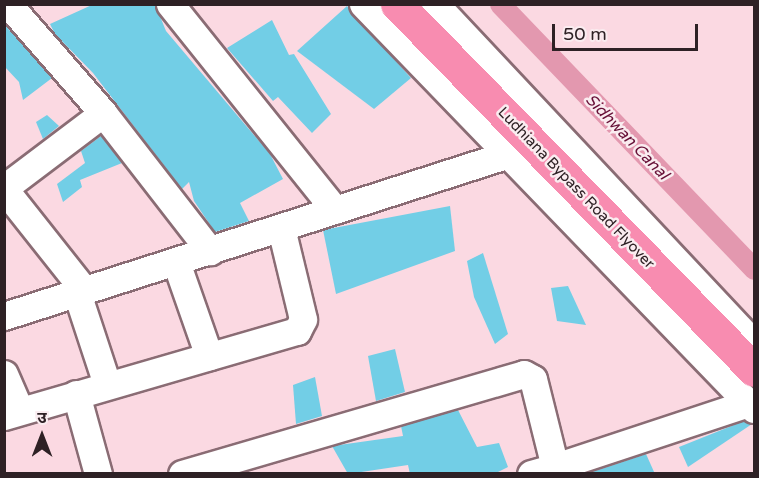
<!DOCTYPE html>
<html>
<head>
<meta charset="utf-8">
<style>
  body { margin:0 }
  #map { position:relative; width:759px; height:478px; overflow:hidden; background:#fbd9e2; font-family:"Varela Round","Noto Sans Devanagari",sans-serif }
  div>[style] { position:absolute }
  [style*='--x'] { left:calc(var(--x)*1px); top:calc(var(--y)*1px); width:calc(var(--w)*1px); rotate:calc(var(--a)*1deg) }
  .canal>* { height:21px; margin:-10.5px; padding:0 10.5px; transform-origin:10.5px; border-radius:10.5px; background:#e398af }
  .building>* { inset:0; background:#72cee6 }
  .roads { filter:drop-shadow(2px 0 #8a6c74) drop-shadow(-2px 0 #8a6c74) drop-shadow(0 2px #8a6c74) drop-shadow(0 -2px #8a6c74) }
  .minor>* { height:27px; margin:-13.5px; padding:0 13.5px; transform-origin:13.5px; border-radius:13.5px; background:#fff }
  .highway>* { height:33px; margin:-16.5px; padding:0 16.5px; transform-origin:16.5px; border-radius:16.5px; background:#f88cb0 }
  span { translate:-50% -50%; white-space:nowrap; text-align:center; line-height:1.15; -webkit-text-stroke:5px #faecf0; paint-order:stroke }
  .street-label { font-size:15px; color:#2e2125 }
  .water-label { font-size:16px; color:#671037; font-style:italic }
  .frame { position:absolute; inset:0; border:6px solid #2e2125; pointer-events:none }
  .north { position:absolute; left:12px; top:406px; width:60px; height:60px; -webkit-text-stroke:4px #faecf0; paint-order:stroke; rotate:0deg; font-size:16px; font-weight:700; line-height:24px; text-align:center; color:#2e2125 }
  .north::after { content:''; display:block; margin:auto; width:21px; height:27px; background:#2e2125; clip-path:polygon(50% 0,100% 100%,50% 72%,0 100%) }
  .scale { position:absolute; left:552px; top:24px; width:146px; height:27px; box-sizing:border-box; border:3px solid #2e2125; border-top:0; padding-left:8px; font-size:18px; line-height:21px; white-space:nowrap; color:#2e2125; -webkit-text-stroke:4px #faecf0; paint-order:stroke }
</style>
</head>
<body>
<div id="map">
  <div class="canal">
    <div style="--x:500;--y:4;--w:367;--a:46.2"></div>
  </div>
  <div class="building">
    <div style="clip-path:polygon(94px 4px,155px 4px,166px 31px,270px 154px,283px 179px,240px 203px,249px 221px,215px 232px,194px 201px,189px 182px,182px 189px,93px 73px,55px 34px,50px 24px)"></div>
    <div style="clip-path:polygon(347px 6px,411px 78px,374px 109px,297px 51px)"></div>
    <div style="clip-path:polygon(272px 20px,289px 55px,294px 54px,331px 114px,312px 133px,278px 97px,273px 101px,227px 48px)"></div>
    <div style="clip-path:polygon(4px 24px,52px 78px,23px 100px,19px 82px,4px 66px)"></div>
    <div style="clip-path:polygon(47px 115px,59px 126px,43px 139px,36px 122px)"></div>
    <div style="clip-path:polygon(101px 136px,122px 163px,80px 180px,82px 187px,63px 202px,57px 184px,85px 163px,81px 151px)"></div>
    <div style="clip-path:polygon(450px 206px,455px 251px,336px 294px,323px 230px)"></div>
    <div style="clip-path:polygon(483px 253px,508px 334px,495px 344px,474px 297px,467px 261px)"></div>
    <div style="clip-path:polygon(568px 286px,586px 325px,557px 321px,551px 288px)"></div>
    <div style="clip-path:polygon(395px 349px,405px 392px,376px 401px,368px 356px)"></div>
    <div style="clip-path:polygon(315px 377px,322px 416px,296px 424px,293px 385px)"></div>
    <div style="clip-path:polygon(458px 410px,477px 447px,499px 443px,508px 467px,494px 474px,410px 474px,408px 465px,348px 474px,332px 446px,403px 436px,401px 426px)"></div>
    <div style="clip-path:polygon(744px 421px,752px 424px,688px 467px,679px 447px)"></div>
    <div style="clip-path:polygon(646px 454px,655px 474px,586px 474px)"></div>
  </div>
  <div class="roads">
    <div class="minor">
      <div style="--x:8;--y:4;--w:145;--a:48.9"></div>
      <div style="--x:103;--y:113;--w:175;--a:52.2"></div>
      <div style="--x:170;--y:4;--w:264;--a:51.3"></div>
      <div style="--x:363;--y:4;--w:563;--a:46.01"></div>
      <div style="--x:435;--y:4;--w:466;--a:46.8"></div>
      <div style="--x:4;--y:188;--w:124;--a:-37.1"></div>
      <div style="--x:4;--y:189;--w:129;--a:51.6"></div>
      <div style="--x:176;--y:262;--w:100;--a:70.7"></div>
      <div style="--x:77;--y:293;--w:96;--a:71.8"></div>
      <div style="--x:4;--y:316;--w:530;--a:-17.79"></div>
      <div style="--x:4;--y:374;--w:40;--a:66.6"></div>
      <div style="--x:76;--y:394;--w:83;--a:74.6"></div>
      <div style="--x:4;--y:416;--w:305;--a:-16.2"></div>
      <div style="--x:297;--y:331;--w:13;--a:-63"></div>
      <div style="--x:303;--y:319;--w:94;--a:-103.6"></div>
      <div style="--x:182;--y:474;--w:356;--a:-16.3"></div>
      <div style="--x:524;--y:374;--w:10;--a:29"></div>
      <div style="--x:533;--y:379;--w:91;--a:76"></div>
      <div style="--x:555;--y:467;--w:204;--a:-18.3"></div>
      <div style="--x:531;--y:474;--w:25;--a:-16"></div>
    </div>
    <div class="highway">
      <div style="--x:397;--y:4;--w:511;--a:45.71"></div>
    </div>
  </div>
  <div class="street-label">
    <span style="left:576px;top:188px;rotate:46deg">Ludhiana Bypass Road Flyover</span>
  </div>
  <div class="water-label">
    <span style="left:627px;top:137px;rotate:46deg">Sidhwan Canal</span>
  </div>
  <div class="frame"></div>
  <div class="north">उ</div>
  <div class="scale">50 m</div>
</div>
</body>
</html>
